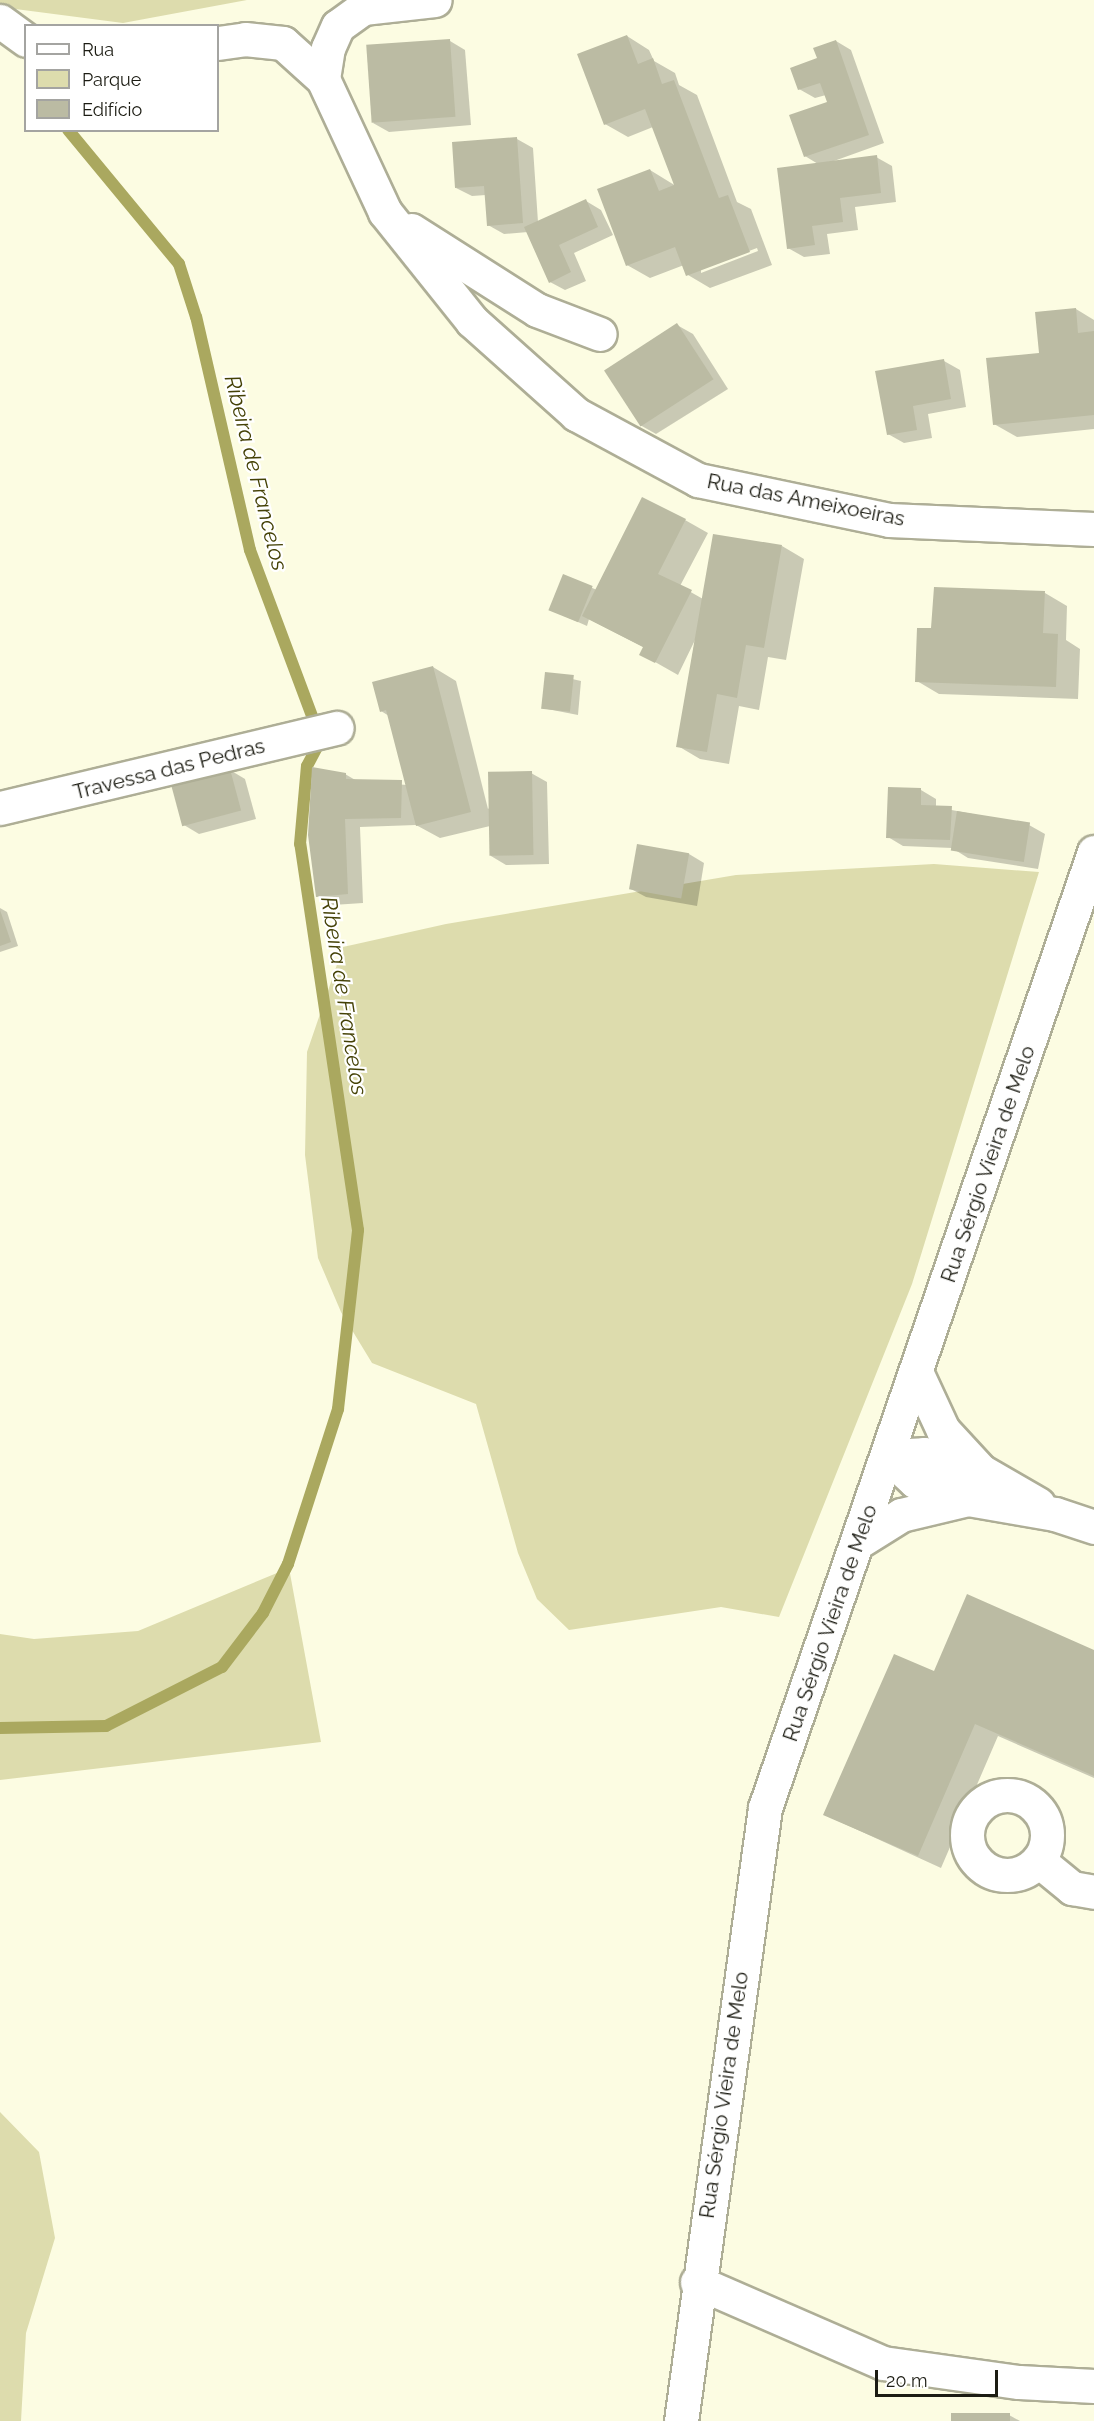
<!DOCTYPE html>
<html>
<head>
<meta charset="utf-8">
<style>
  body { margin:0 }
  #map { position:relative; width:1094px; height:2421px; overflow:hidden; background:#fcfce2; font-family:Raleway,sans-serif }
  div>[style] { position:absolute }
  [style*='--x'] { left:calc(var(--x)*1px); top:calc(var(--y)*1px); width:calc(var(--w)*1px); rotate:calc(var(--a)*1deg) }
  .green>* { inset:0; background:#dddcad }
  .shadow>* { inset:0; background:#0003 }
  .stream>* { height:12px; margin:-6px; padding:0 6px; transform-origin:6px; border-radius:6px; background:#aaa85f }
  .building>* { inset:0; background:#bbbba3; transform-origin:0 0 }
  .roads { filter:drop-shadow(2px 0 #aeae96) drop-shadow(-2px 0 #aeae96) drop-shadow(0 2px #aeae96) drop-shadow(0 -2px #aeae96) }
  .minor>* { height:33px; margin:-16.5px; padding:0 16.5px; transform-origin:16.5px; border-radius:16.5px; background:#fff }
  .minor>.ring { margin:-16.5px; padding:0; box-sizing:content-box; background:none; border:33px solid #fff; border-radius:50% }
  .tertiary>* { height:33px; margin:-16.5px; padding:0 16.5px; transform-origin:16.5px; border-radius:16.5px; background:#fff }
  .secondary>* { height:33px; margin:-16.5px; padding:0 16.5px; transform-origin:16.5px; border-radius:16.5px; background:#fff }
  span { translate:-50% -50%; white-space:nowrap; text-align:center; line-height:1.15; -webkit-text-stroke:4.5px #fff; paint-order:stroke }
  .street-label { font-size:21px; color:#1c1c13 }
  .water-label { font-size:22px; color:#444105; font-style:italic }
  .legend { position:absolute; left:24px; top:24px; width:195px; height:108px; box-sizing:border-box; background:#fff; border:2px solid #a4a4a1; margin:0; padding:8px 10px; list-style:none; font-size:18px; color:#1c1c13 }
  .legend li { display:flex; align-items:center; gap:12px; height:30px }
  .legend b { width:30px; border:2px solid #a4a4a1 }
  .scale { position:absolute; left:875px; top:2370px; width:123px; height:27px; box-sizing:border-box; border:3px solid #1c1c13; border-top:0; padding-left:8px; font-size:18px; line-height:21px; white-space:nowrap; color:#1c1c13; -webkit-text-stroke:4px #fff; paint-order:stroke }
</style>
</head>
<body>
<div id="map">
  <div class="green">
    <div style="clip-path:polygon(0 0,247px 0,123px 23px,0 7px)"></div>
    <div style="clip-path:polygon(934px 864px,1039px 872px,912px 1284px,779px 1617px,721px 1607px,569px 1630px,537px 1599px,518px 1553px,476px 1404px,372px 1363px,341px 1312px,318px 1258px,305px 1155px,307px 1052px,343px 947px,446px 924px,736px 875px)"></div>
    <div style="clip-path:polygon(289px 1568px,321px 1742px,0 1780px,0 1634px,34px 1639px,138px 1631px)"></div>
    <div style="clip-path:polygon(0 2112px,39px 2152px,55px 2238px,26px 2333px,21px 2421px,0 2421px)"></div>
  </div>
  <div class="shadow">
    <div style="clip-path:polygon(evenodd,627px 36px,649px 50px,654px 61px,675px 73px,679px 85px,697px 95px,737px 202px,751px 209px,772px 265px,710px 288px,688px 275px,684px 265px,650px 278px,627px 265px,650px 170px,676px 186px,653px 127px,628px 137px,605px 124px,627px 36px,757px 248px,758px 251px,701px 273px,701px 269px,757px 248px)"></div>
    <div style="clip-path:polygon(450px 41px,465px 50px,471px 125px,389px 132px,373px 123px)"></div>
    <div style="clip-path:polygon(836px 41px,851px 50px,884px 143px,834px 161px,876px 157px,892px 166px,896px 202px,855px 207px,858px 230px,827px 234px,830px 254px,804px 257px,788px 248px,818px 164px,805px 156px,829px 102px,826px 95px,815px 98px,799px 89px)"></div>
    <div style="clip-path:polygon(517px 139px,533px 148px,538px 222px,586px 201px,601px 210px,613px 235px,574px 253px,586px 281px,565px 290px,550px 282px,528px 232px,504px 234px,488px 225px,486px 195px,472px 196px,456px 188px)"></div>
    <div style="clip-path:polygon(1076px 309px,1094px 320px,1094px 429px,1017px 437px,994px 424px)"></div>
    <div style="clip-path:polygon(677px 325px,693px 334px,728px 389px,656px 434px,640px 425px)"></div>
    <div style="clip-path:polygon(944px 361px,960px 370px,966px 407px,928px 414px,932px 438px,904px 443px,888px 434px)"></div>
    <div style="clip-path:polygon(685px 520px,708px 533px,680px 586px,703px 599px,782px 546px,804px 559px,786px 660px,768px 657px,759px 710px,739px 706px,729px 764px,700px 759px,678px 746px,695px 640px,678px 675px,641px 654px,645px 648px,589px 619px,587px 626px,551px 610px,564px 576px,597px 590px)"></div>
    <div style="clip-path:polygon(1045px 593px,1067px 606px,1066px 640px,1080px 649px,1078px 699px,939px 694px,917px 681px,933px 630px)"></div>
    <div style="clip-path:polygon(433px 667px,456px 681px,488px 809px,531px 773px,547px 782px,549px 864px,506px 865px,491px 856px,490px 826px,440px 838px,416px 825px,360px 827px,363px 903px,333px 905px,318px 896px,345px 774px,357px 781px,407px 785px,389px 716px,381px 711px)"></div>
    <div style="clip-path:polygon(546px 673px,581px 681px,578px 715px,542px 708px)"></div>
    <div style="clip-path:polygon(230px 770px,245px 779px,256px 819px,199px 834px,184px 825px)"></div>
    <div style="clip-path:polygon(921px 790px,936px 799px,936px 807px,1029px 825px,1045px 834px,1038px 869px,968px 858px,952px 848px,903px 846px,888px 837px)"></div>
    <div style="clip-path:polygon(689px 854px,704px 863px,697px 906px,646px 897px,631px 889px)"></div>
    <div style="clip-path:polygon(0 908px,7px 912px,18px 946px,0 952px)"></div>
    <div style="clip-path:polygon(1094px 1651px,1094px 1778px,998px 1736px,941px 1868px,825px 1815px,934px 1672px)"></div>
    <div style="clip-path:polygon(1009px 2415px,1020px 2421px,952px 2421px)"></div>
  </div>
  <div class="stream">
    <div style="--x:0;--y:1728;--w:106;--a:-1.1"></div>
    <div style="--x:106;--y:1726;--w:130;--a:-27"></div>
    <div style="--x:222;--y:1667;--w:68;--a:-52.8"></div>
    <div style="--x:263;--y:1613;--w:55;--a:-63"></div>
    <div style="--x:288;--y:1564;--w:163;--a:-72.1"></div>
    <div style="--x:338;--y:1409;--w:180;--a:-83.6"></div>
    <div style="--x:358;--y:1230;--w:390;--a:-98.5"></div>
    <div style="--x:300;--y:844;--w:78;--a:-84.9"></div>
    <div style="--x:307;--y:766;--w:30;--a:-62"></div>
    <div style="--x:321;--y:740;--w:203;--a:-110.5"></div>
    <div style="--x:250;--y:550;--w:239;--a:-103"></div>
    <div style="--x:196;--y:317;--w:56;--a:-107.8"></div>
    <div style="--x:179;--y:264;--w:174;--a:-129.6"></div>
  </div>
  <div class="building">
    <div style="clip-path:polygon(627px 35px,638px 64px,653px 58px,662px 84px,674px 80px,719px 198px,728px 195px,750px 252px,686px 276px,675px 247px,626px 266px,597px 189px,650px 169px,659px 191px,674px 185px,645px 109px,604px 125px,577px 54px)"></div>
    <div style="left:450px;top:39px;width:78px;height:84px;rotate:86deg"></div>
    <div style="clip-path:polygon(836px 40px,869px 135px,804px 157px,789px 115px,827px 102px,820px 83px,798px 90px,790px 68px,817px 58px,813px 48px)"></div>
    <div style="clip-path:polygon(517px 137px,523px 223px,487px 226px,484px 186px,455px 188px,452px 142px)"></div>
    <div style="clip-path:polygon(877px 155px,881px 193px,840px 198px,843px 222px,812px 226px,815px 245px,787px 249px,777px 168px)"></div>
    <div style="clip-path:polygon(586px 199px,598px 227px,559px 245px,571px 272px,549px 283px,524px 227px)"></div>
    <div style="clip-path:polygon(1076px 308px,1078px 333px,1094px 331px,1094px 415px,993px 425px,986px 358px,1039px 353px,1035px 312px)"></div>
    <div style="left:677px;top:323px;width:67px;height:87px;rotate:57deg"></div>
    <div style="clip-path:polygon(944px 359px,951px 399px,913px 406px,917px 430px,887px 435px,875px 371px)"></div>
    <div style="clip-path:polygon(642px 497px,686px 519px,658px 574px,692px 590px,655px 663px,639px 655px,643px 647px,582px 616px)"></div>
    <div style="clip-path:polygon(713px 534px,782px 545px,764px 648px,746px 645px,737px 698px,717px 694px,707px 752px,676px 747px)"></div>
    <div style="left:563px;top:574px;width:32px;height:39px;rotate:22deg"></div>
    <div style="clip-path:polygon(934px 587px,1045px 591px,1043px 633px,1058px 634px,1056px 687px,915px 682px,917px 628px,931px 628px)"></div>
    <div style="clip-path:polygon(433px 666px,471px 812px,416px 826px,386px 710px,380px 712px,372px 682px)"></div>
    <div style="left:545px;top:672px;width:29px;height:37px;rotate:6deg"></div>
    <div style="clip-path:polygon(312px 767px,346px 773px,346px 779px,402px 780px,401px 818px,345px 819px,348px 894px,316px 897px,308px 835px)"></div>
    <div style="left:230px;top:769px;width:43px;height:61px;rotate:75deg"></div>
    <div style="left:532px;top:771px;width:84px;height:44px;rotate:89deg"></div>
    <div style="clip-path:polygon(888px 787px,921px 788px,921px 805px,952px 806px,950px 840px,886px 838px)"></div>
    <div style="left:957px;top:811px;width:74px;height:40px;rotate:9deg"></div>
    <div style="left:637px;top:844px;width:53px;height:46px;rotate:10deg"></div>
    <div style="clip-path:polygon(0 910px,11px 942px,0 946px)"></div>
    <div style="clip-path:polygon(967px 1594px,1094px 1650px,1094px 1776px,975px 1724px,918px 1856px,823px 1815px,894px 1654px,934px 1671px)"></div>
    <div style="left:951px;top:2413px;width:59px;height:8px"></div>
  </div>
  <div class="roads">
    <div class="minor">
      <div style="--x:0;--y:21;--w:32;--a:36"></div>
      <div style="--x:218;--y:43;--w:27;--a:-8"></div>
      <div style="--x:245;--y:39;--w:38;--a:6"></div>
      <div style="--x:283;--y:43;--w:54;--a:42"></div>
      <div style="--x:323;--y:79;--w:147;--a:65"></div>
      <div style="--x:385;--y:212;--w:139;--a:51.4"></div>
      <div style="--x:472;--y:321;--w:140;--a:41.8"></div>
      <div style="--x:576;--y:414;--w:139;--a:28.4"></div>
      <div style="--x:698;--y:480;--w:195;--a:11.8"></div>
      <div style="--x:889;--y:520;--w:205;--a:2.5"></div>
      <div style="--x:323;--y:79;--w:31;--a:-81"></div>
      <div style="--x:328;--y:48;--w:24;--a:-66"></div>
      <div style="--x:338;--y:26;--w:31;--a:-36"></div>
      <div style="--x:363;--y:8;--w:72;--a:-6.3"></div>
      <div style="--x:411;--y:230;--w:149;--a:32.4"></div>
      <div style="--x:537;--y:310;--w:67;--a:20.9"></div>
      <div style="--x:0;--y:808;--w:346;--a:-13.4"></div>
      <div class="ring" style="left:967px;top:1795px;width:47px;height:47px"></div>
      <div style="--x:1039;--y:1861;--w:43;--a:39.3"></div>
      <div style="--x:1072;--y:1888;--w:22;--a:10"></div>
      <div style="--x:697;--y:2282;--w:203;--a:23.5"></div>
      <div style="--x:883;--y:2363;--w:137;--a:8"></div>
      <div style="--x:1019;--y:2382;--w:75;--a:3.1"></div>
    </div>
    <div class="tertiary">
      <div style="--x:917;--y:1374;--w:62;--a:65.1"></div>
      <div style="--x:943;--y:1430;--w:56;--a:47.2"></div>
      <div style="--x:888;--y:1456;--w:37;--a:43"></div>
      <div style="--x:915;--y:1481;--w:56;--a:18.8"></div>
      <div style="--x:968;--y:1499;--w:88;--a:9.8"></div>
      <div style="--x:1055;--y:1514;--w:41;--a:18.4"></div>
      <div style="--x:888;--y:1456;--w:36;--a:-3"></div>
      <div style="--x:924;--y:1454;--w:59;--a:16.6"></div>
      <div style="--x:981;--y:1471;--w:66;--a:30.1"></div>
      <div style="--x:858;--y:1542;--w:51;--a:-32.1"></div>
      <div style="--x:901;--y:1515;--w:69;--a:-13.4"></div>
    </div>
    <div class="secondary">
      <div style="--x:681;--y:2421;--w:619;--a:-82.2"></div>
      <div style="--x:765;--y:1808;--w:1011;--a:-71.01"></div>
    </div>
  </div>
  <div class="street-label">
    <span style="left:806px;top:500px;rotate:11deg">Rua das Ameixoeiras</span>
    <span style="left:169px;top:769px;rotate:-14deg">Travessa das Pedras</span>
    <span style="left:988px;top:1164px;rotate:-71deg">Rua Sérgio Vieira de Melo</span>
    <span style="left:830px;top:1623px;rotate:-71deg">Rua Sérgio Vieira de Melo</span>
    <span style="left:724px;top:2095px;rotate:-82deg">Rua Sérgio Vieira de Melo</span>
  </div>
  <div class="water-label">
    <span style="left:256px;top:473px;rotate:76deg">Ribeira de Francelos</span>
    <span style="left:344px;top:996px;rotate:81deg">Ribeira de Francelos</span>
  </div>
  <ul class="legend">
  <li><b style="height:8px;background:#fff"></b>Rua</li>
  <li><b style="height:16px;background:#dddcad"></b>Parque</li>
  <li><b style="height:16px;background:#bbbba3"></b>Edifício</li>
  </ul>
  <div class="scale">20 m</div>
</div>
</body>
</html>
